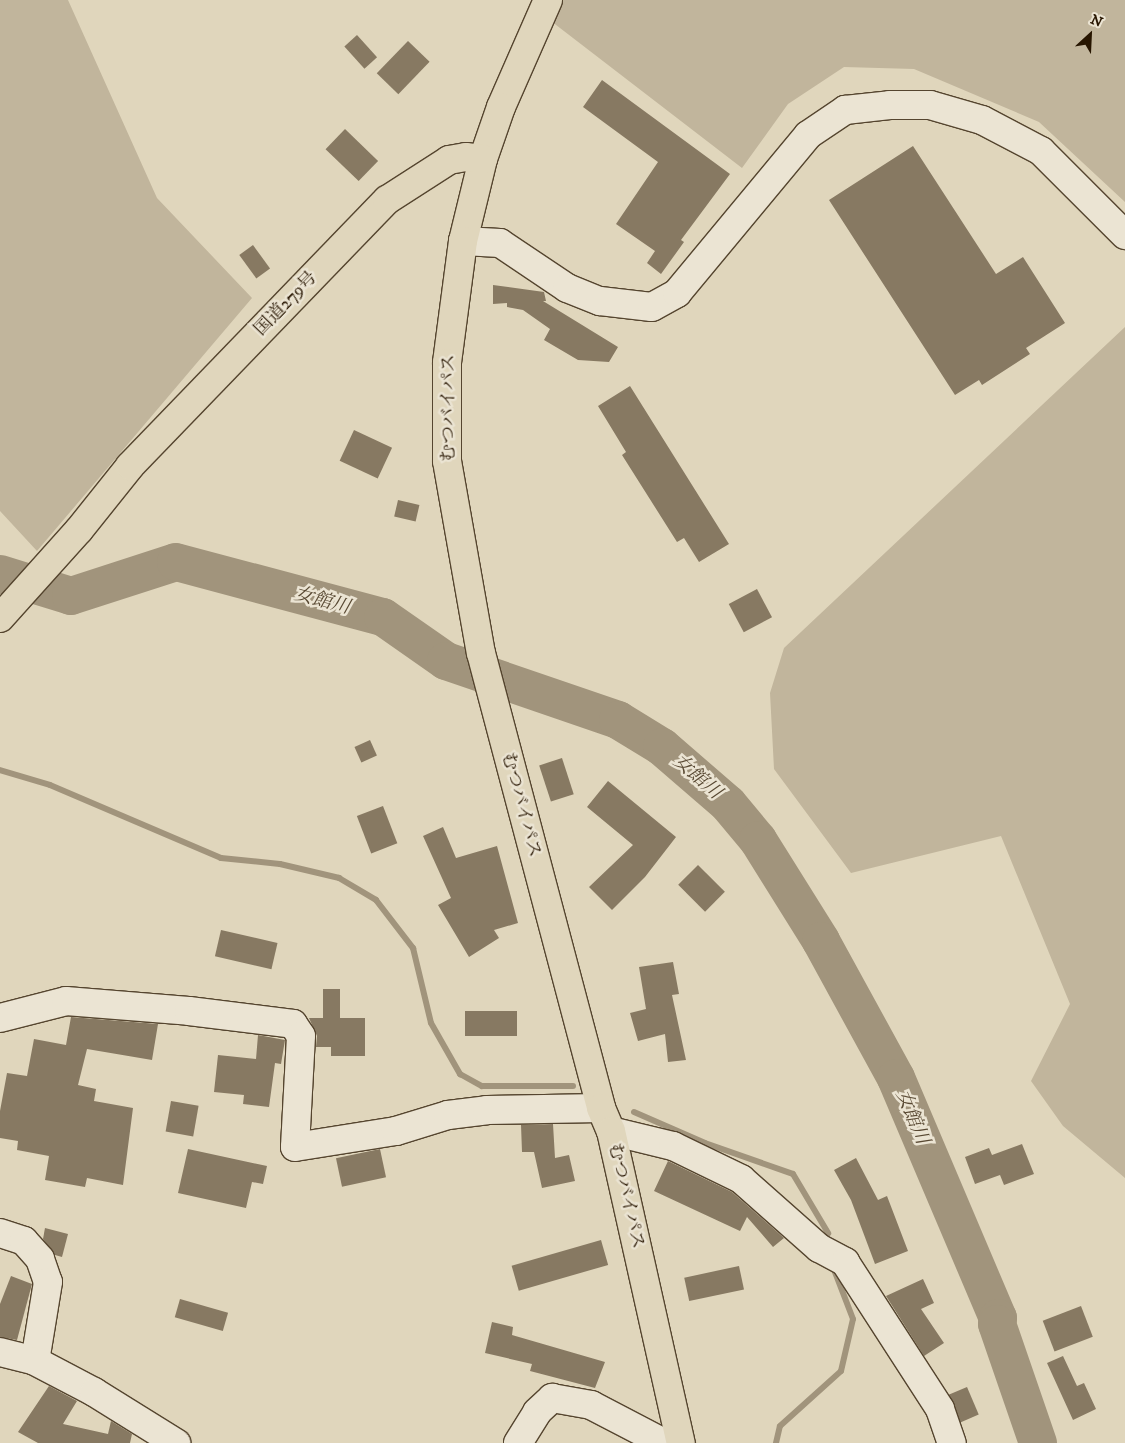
<!DOCTYPE html>
<html>
<head>
<meta charset="utf-8">
<style>
  body { margin:0 }
  #map { position:relative; width:1125px; height:1443px; overflow:hidden; background:#e0d6bc; font-family:"IM FELL DW Pica","Noto Serif JP",serif }
  div>[style] { position:absolute }
  [style*='--x'] { left:calc(var(--x)*1px); top:calc(var(--y)*1px); width:calc(var(--w)*1px); rotate:calc(var(--a)*1deg) }
  .green>* { inset:0; background:#c1b59c }
  .stream>* { height:6px; margin:-3px; padding:0 3px; transform-origin:3px; border-radius:3px; background:#a1947c }
  .river>* { height:38px; margin:-19px; padding:0 19px; transform-origin:19px; border-radius:19px; background:#a1947c }
  .building>* { inset:0; background:#877962; transform-origin:0 0 }
  .roads { filter:drop-shadow(1px 0 #55452f) drop-shadow(-1px 0 #55452f) drop-shadow(0 1px #55452f) drop-shadow(0 -1px #55452f) }
  .minor>* { height:28px; margin:-14px; padding:0 14px; transform-origin:14px; border-radius:14px; background:#ebe4d3 }
  .highway>* { height:28px; margin:-14px; padding:0 14px; transform-origin:14px; border-radius:14px; background:#e0d6bc }
  span { translate:-50% -50%; white-space:nowrap; text-align:center; line-height:1.15; -webkit-text-stroke:5px #ebe4d3; paint-order:stroke }
  .street-label { font-size:18px; color:#271500 }
  .water-label { font-size:19px; color:#584832; font-style:italic }
  .north { position:absolute; left:1065px; top:10px; width:50px; height:50px; -webkit-text-stroke:4px #ebe4d3; paint-order:stroke; rotate:25deg; font-size:14px; font-weight:700; line-height:20px; text-align:center; color:#271500 }
  .north::after { content:''; display:block; margin:auto; width:18px; height:22px; background:#271500; clip-path:polygon(50% 0,100% 100%,50% 72%,0 100%) }
</style>
</head>
<body>
<div id="map">
  <div class="green">
    <div style="clip-path:polygon(0 0,68px 0,157px 198px,252px 298px,37px 551px,0 511px)"></div>
    <div style="clip-path:polygon(556px 0,1125px 0,1125px 202px,1039px 122px,914px 69px,844px 67px,788px 104px,742px 168px,547px 18px)"></div>
    <div style="clip-path:polygon(1125px 327px,1125px 1178px,1063px 1126px,1031px 1081px,1070px 1004px,1001px 836px,851px 873px,774px 769px,770px 693px,784px 648px)"></div>
  </div>
  <div class="stream">
    <div style="--x:0;--y:770;--w:52;--a:16.7"></div>
    <div style="--x:50;--y:785;--w:186;--a:23.1"></div>
    <div style="--x:221;--y:858;--w:59;--a:5.8"></div>
    <div style="--x:280;--y:864;--w:61;--a:13.3"></div>
    <div style="--x:339;--y:878;--w:43;--a:30.7"></div>
    <div style="--x:376;--y:900;--w:61;--a:52.4"></div>
    <div style="--x:413;--y:948;--w:77;--a:76.5"></div>
    <div style="--x:431;--y:1023;--w:59;--a:60.4"></div>
    <div style="--x:460;--y:1074;--w:25;--a:29"></div>
    <div style="--x:482;--y:1086;--w:91;--a:0"></div>
    <div style="--x:634;--y:1112;--w:77;--a:23.6"></div>
    <div style="--x:705;--y:1143;--w:93;--a:19.4"></div>
    <div style="--x:793;--y:1174;--w:69;--a:59.3"></div>
    <div style="--x:776;--y:1443;--w:17;--a:-77"></div>
    <div style="--x:780;--y:1426;--w:82;--a:-42"></div>
    <div style="--x:841;--y:1371;--w:53;--a:-77"></div>
    <div style="--x:853;--y:1319;--w:56;--a:-111"></div>
  </div>
  <div class="river">
    <div style="--x:0;--y:574;--w:74;--a:17.2"></div>
    <div style="--x:71;--y:596;--w:110;--a:-17.9"></div>
    <div style="--x:176;--y:562;--w:214;--a:14.9"></div>
    <div style="--x:383;--y:617;--w:77;--a:34.9"></div>
    <div style="--x:446;--y:661;--w:182;--a:18.9"></div>
    <div style="--x:618;--y:720;--w:52;--a:31.5"></div>
    <div style="--x:662;--y:747;--w:87;--a:40.8"></div>
    <div style="--x:728;--y:804;--w:47;--a:50.2"></div>
    <div style="--x:758;--y:840;--w:119;--a:58"></div>
    <div style="--x:821;--y:941;--w:156;--a:61.3"></div>
    <div style="--x:896;--y:1078;--w:261;--a:67"></div>
    <div style="--x:998;--y:1318;--w:6;--a:99"></div>
    <div style="--x:997;--y:1324;--w:126;--a:71"></div>
  </div>
  <div class="building">
    <div style="left:357px;top:35px;width:30px;height:17px;rotate:48deg"></div>
    <div style="left:408px;top:41px;width:30px;height:45px;rotate:44deg"></div>
    <div style="clip-path:polygon(602px 80px,730px 174px,681px 240px,684px 242px,661px 274px,647px 263px,655px 251px,616px 224px,658px 162px,583px 107px)"></div>
    <div style="left:345px;top:129px;width:46px;height:28px;rotate:44deg"></div>
    <div style="clip-path:polygon(913px 146px,996px 274px,1023px 257px,1065px 323px,1026px 348px,1030px 354px,982px 385px,979px 380px,955px 395px,829px 200px)"></div>
    <div style="left:253px;top:245px;width:29px;height:17px;rotate:54deg"></div>
    <div style="clip-path:polygon(493px 285px,544px 292px,546px 301px,543px 301px,618px 347px,609px 362px,578px 360px,544px 340px,550px 329px,523px 310px,507px 307px,507px 303px,493px 304px)"></div>
    <div style="clip-path:polygon(630px 386px,729px 544px,699px 562px,684px 538px,677px 542px,622px 455px,626px 452px,598px 406px)"></div>
    <div style="left:354px;top:430px;width:42px;height:34px;rotate:25deg"></div>
    <div style="left:398px;top:500px;width:22px;height:17px;rotate:13deg"></div>
    <div style="left:757px;top:589px;width:32px;height:32px;rotate:62deg"></div>
    <div style="left:370px;top:740px;width:17px;height:17px;rotate:66deg"></div>
    <div style="left:562px;top:758px;width:38px;height:24px;rotate:72deg"></div>
    <div style="clip-path:polygon(608px 781px,676px 837px,645px 877px,612px 910px,589px 887px,633px 845px,587px 807px)"></div>
    <div style="left:383px;top:806px;width:40px;height:28px;rotate:69deg"></div>
    <div style="clip-path:polygon(443px 827px,456px 858px,497px 846px,518px 923px,494px 930px,499px 938px,469px 957px,438px 905px,451px 898px,423px 836px)"></div>
    <div style="left:698px;top:865px;width:38px;height:28px;rotate:45deg"></div>
    <div style="left:221px;top:930px;width:58px;height:27px;rotate:13deg"></div>
    <div style="clip-path:polygon(673px 962px,679px 994px,672px 995px,686px 1060px,668px 1062px,665px 1034px,638px 1041px,630px 1013px,646px 1009px,639px 967px)"></div>
    <div style="clip-path:polygon(323px 989px,340px 989px,340px 1018px,365px 1018px,365px 1056px,331px 1056px,331px 1047px,316px 1047px,317px 1036px,309px 1018px,323px 1018px)"></div>
    <div style="left:517px;top:1011px;width:25px;height:52px;rotate:90deg"></div>
    <div style="clip-path:polygon(71px 1017px,158px 1024px,152px 1060px,87px 1049px,78px 1085px,96px 1089px,94px 1101px,133px 1108px,123px 1185px,87px 1178px,85px 1187px,45px 1180px,49px 1156px,17px 1150px,18px 1141px,0 1138px,0 1111px,7px 1073px,27px 1076px,34px 1039px,66px 1045px)"></div>
    <div style="clip-path:polygon(258px 1035px,285px 1040px,281px 1064px,275px 1063px,269px 1107px,243px 1104px,244px 1095px,214px 1092px,218px 1055px,256px 1059px)"></div>
    <div style="left:171px;top:1101px;width:28px;height:31px;rotate:10deg"></div>
    <div style="clip-path:polygon(553px 1124px,555px 1158px,569px 1155px,575px 1181px,542px 1188px,534px 1152px,522px 1152px,521px 1125px)"></div>
    <div style="clip-path:polygon(1022px 1144px,1034px 1174px,1004px 1185px,1000px 1175px,975px 1184px,965px 1157px,989px 1148px,992px 1155px)"></div>
    <div style="clip-path:polygon(188px 1149px,267px 1166px,263px 1184px,252px 1182px,246px 1208px,178px 1193px)"></div>
    <div style="left:380px;top:1149px;width:29px;height:45px;rotate:78deg"></div>
    <div style="clip-path:polygon(856px 1158px,878px 1200px,887px 1196px,908px 1251px,875px 1264px,851px 1200px,834px 1170px)"></div>
    <div style="clip-path:polygon(668px 1161px,732px 1192px,784px 1238px,773px 1247px,747px 1217px,740px 1231px,654px 1191px)"></div>
    <div style="clip-path:polygon(45px 1228px,68px 1234px,62px 1257px,55px 1255px,43px 1239px)"></div>
    <div style="left:601px;top:1240px;width:26px;height:93px;rotate:74deg"></div>
    <div style="left:739px;top:1266px;width:24px;height:56px;rotate:78deg"></div>
    <div style="clip-path:polygon(11px 1276px,32px 1284px,17px 1340px,0 1337px,0 1304px)"></div>
    <div style="clip-path:polygon(923px 1279px,934px 1303px,921px 1309px,944px 1343px,924px 1356px,886px 1296px)"></div>
    <div style="left:180px;top:1299px;width:50px;height:19px;rotate:16deg"></div>
    <div style="left:1081px;top:1306px;width:33px;height:41px;rotate:69deg"></div>
    <div style="clip-path:polygon(492px 1322px,513px 1327px,512px 1335px,605px 1362px,595px 1388px,530px 1371px,532px 1364px,485px 1353px)"></div>
    <div style="clip-path:polygon(1063px 1356px,1077px 1386px,1084px 1383px,1096px 1409px,1073px 1420px,1047px 1363px)"></div>
    <div style="clip-path:polygon(49px 1386px,77px 1401px,63px 1424px,108px 1434px,111px 1421px,132px 1434px,130px 1443px,38px 1443px,18px 1432px)"></div>
    <div style="left:967px;top:1387px;width:30px;height:20px;rotate:67deg"></div>
  </div>
  <div class="roads">
    <div class="minor">
      <div style="--x:463;--y:241;--w:37;--a:3"></div>
      <div style="--x:500;--y:243;--w:81;--a:33.9"></div>
      <div style="--x:567;--y:288;--w:35;--a:22"></div>
      <div style="--x:600;--y:301;--w:52;--a:6.6"></div>
      <div style="--x:652;--y:307;--w:29;--a:-29"></div>
      <div style="--x:677;--y:293;--w:205;--a:-50.3"></div>
      <div style="--x:808;--y:135;--w:45;--a:-34"></div>
      <div style="--x:845;--y:110;--w:45;--a:-6.3"></div>
      <div style="--x:890;--y:105;--w:40;--a:0"></div>
      <div style="--x:930;--y:105;--w:54;--a:16.1"></div>
      <div style="--x:982;--y:120;--w:67;--a:27.7"></div>
      <div style="--x:1041;--y:151;--w:119;--a:45"></div>
      <div style="--x:0;--y:1018;--w:68;--a:-14.4"></div>
      <div style="--x:66;--y:1001;--w:123;--a:4.6"></div>
      <div style="--x:189;--y:1011;--w:105;--a:7.1"></div>
      <div style="--x:293;--y:1024;--w:14;--a:56"></div>
      <div style="--x:301;--y:1036;--w:111;--a:93.1"></div>
      <div style="--x:295;--y:1147;--w:102;--a:-9"></div>
      <div style="--x:396;--y:1131;--w:54;--a:-17.1"></div>
      <div style="--x:448;--y:1115;--w:39;--a:-7"></div>
      <div style="--x:487;--y:1110;--w:114;--a:-1"></div>
      <div style="--x:611;--y:1131;--w:64;--a:13.6"></div>
      <div style="--x:673;--y:1146;--w:76;--a:25.9"></div>
      <div style="--x:741;--y:1179;--w:104;--a:41.5"></div>
      <div style="--x:819;--y:1248;--w:30;--a:28"></div>
      <div style="--x:845;--y:1262;--w:175;--a:57.1"></div>
      <div style="--x:940;--y:1409;--w:36;--a:71"></div>
      <div style="--x:0;--y:1233;--w:25;--a:18"></div>
      <div style="--x:24;--y:1241;--w:24;--a:48"></div>
      <div style="--x:40;--y:1259;--w:24;--a:71"></div>
      <div style="--x:48;--y:1282;--w:80;--a:99.3"></div>
      <div style="--x:0;--y:1352;--w:36;--a:14"></div>
      <div style="--x:35;--y:1361;--w:67;--a:27.7"></div>
      <div style="--x:94;--y:1392;--w:97;--a:31.9"></div>
      <div style="--x:518;--y:1443;--w:36;--a:-58"></div>
      <div style="--x:537;--y:1412;--w:21;--a:-43"></div>
      <div style="--x:552;--y:1398;--w:40;--a:10"></div>
      <div style="--x:591;--y:1405;--w:82;--a:27.5"></div>
    </div>
    <div class="highway">
      <div style="--x:548;--y:0;--w:117;--a:113.7"></div>
      <div style="--x:501;--y:107;--w:55;--a:109.1"></div>
      <div style="--x:483;--y:159;--w:84;--a:103.7"></div>
      <div style="--x:463;--y:241;--w:123;--a:97.5"></div>
      <div style="--x:447;--y:363;--w:98;--a:90"></div>
      <div style="--x:447;--y:461;--w:195;--a:80"></div>
      <div style="--x:481;--y:653;--w:471;--a:75.2"></div>
      <div style="--x:601;--y:1108;--w:25;--a:67"></div>
      <div style="--x:611;--y:1131;--w:320;--a:77.4"></div>
      <div style="--x:0;--y:618;--w:118;--a:-48.1"></div>
      <div style="--x:79;--y:530;--w:82;--a:-51.4"></div>
      <div style="--x:130;--y:466;--w:370;--a:-46"></div>
      <div style="--x:387;--y:200;--w:74;--a:-32.8"></div>
      <div style="--x:449;--y:160;--w:17;--a:-10"></div>
      <div style="--x:466;--y:157;--w:17;--a:7"></div>
    </div>
  </div>
  <div class="street-label">
    <span style="left:286px;top:304px;rotate:-46deg">国道279号</span>
    <span style="left:449px;top:408px;rotate:-90deg">むつバイパス</span>
    <span style="left:521px;top:805px;rotate:75deg">むつバイパス</span>
    <span style="left:626px;top:1196px;rotate:77deg">むつバイパス</span>
  </div>
  <div class="water-label">
    <span style="left:322px;top:601px;rotate:15deg">女館川</span>
    <span style="left:697px;top:777px;rotate:41deg">女館川</span>
    <span style="left:912px;top:1117px;rotate:67deg">女館川</span>
  </div>
  <div class="north">N</div>
</div>
</body>
</html>
